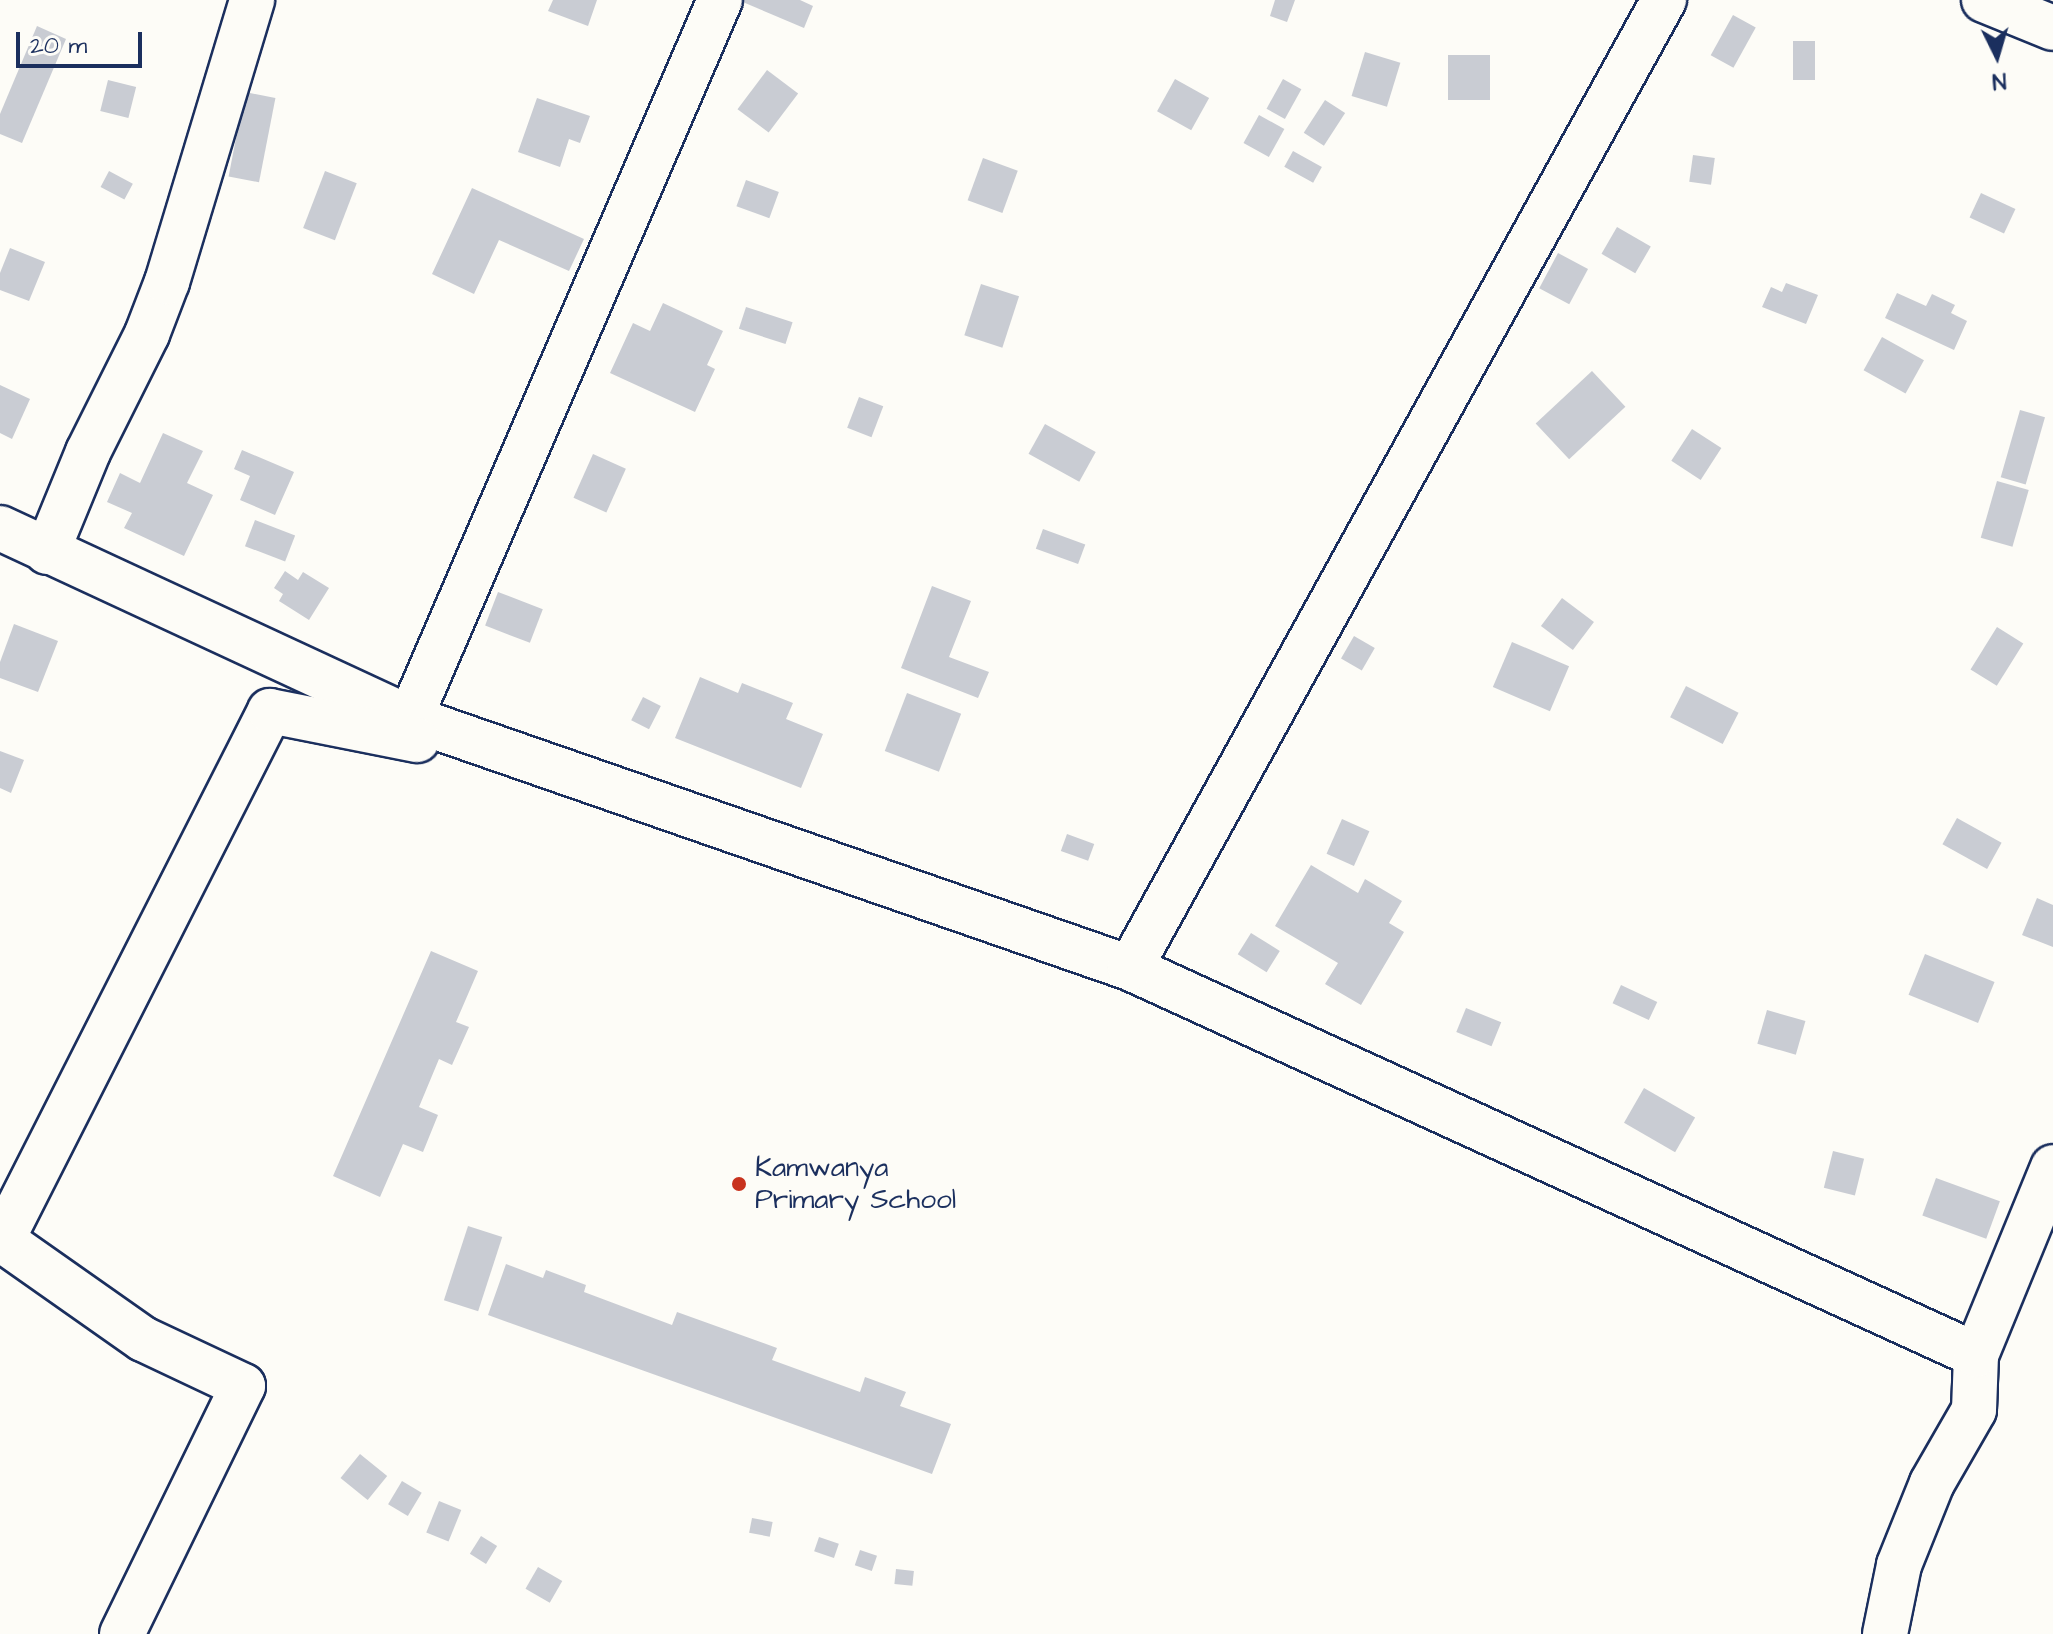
<!DOCTYPE html>
<html>
<head>
<meta charset="utf-8">
<style>
  body { margin:0 }
  #map { position:relative; width:2053px; height:1634px; overflow:hidden; background:#fdfcf7; font-family:"Architects Daughter",sans-serif }
  div>[style] { position:absolute }
  [style*='--x'] { left:calc(var(--x)*1px); top:calc(var(--y)*1px); width:calc(var(--w)*1px); rotate:calc(var(--a)*1deg) }
  .building>* { inset:0; background:#c9ccd3; transform-origin:0 0 }
  .roads { filter:drop-shadow(2px 0 #1b2f5e) drop-shadow(-2px 0 #1b2f5e) drop-shadow(0 2px #1b2f5e) drop-shadow(0 -2px #1b2f5e) }
  .minor>* { height:44px; margin:-22px; padding:0 22px; transform-origin:22px; border-radius:22px; background:#fdfcf7 }
  .dots>* { width:22px; height:22px; translate:-50% -50%; box-sizing:border-box; border:4px solid #fdfcf7; border-radius:50% }
  span { translate:-50% -50%; white-space:nowrap; text-align:center; line-height:1.15; -webkit-text-stroke:6px #fdfcf7; paint-order:stroke }
  .poi-label { font-size:28px; color:#1b2f5e }
  .left { translate:0 -50%; text-align:left }
  .north { position:absolute; left:1957px; top:16px; width:80px; height:80px; -webkit-text-stroke:6px #fdfcf7; paint-order:stroke; rotate:175deg; font-size:22px; font-weight:700; line-height:32px; text-align:center; color:#1b2f5e }
  .north::after { content:''; display:block; margin:auto; width:28px; height:36px; background:#1b2f5e; clip-path:polygon(50% 0,100% 100%,50% 72%,0 100%) }
  .scale { position:absolute; left:16px; top:32px; width:126px; height:36px; box-sizing:border-box; border:4px solid #1b2f5e; border-top:0; padding-left:10px; font-size:24px; line-height:28px; white-space:nowrap; color:#1b2f5e; -webkit-text-stroke:6px #fdfcf7; paint-order:stroke }
</style>
</head>
<body>
<div id="map">
  <div class="building">
    <div style="clip-path:polygon(553px 0,597px 0,588px 26px,548px 11px)"></div>
    <div style="clip-path:polygon(738px 0,800px 0,813px 6px,804px 28px)"></div>
    <div style="clip-path:polygon(1275px 0,1295px 0,1287px 22px,1270px 16px)"></div>
    <div style="left:1733px;top:15px;width:26px;height:46px;rotate:29deg"></div>
    <div style="clip-path:polygon(37px 26px,66px 39px,22px 143px,0 134px,0 114px)"></div>
    <div style="left:1793px;top:41px;width:22px;height:39px"></div>
    <div style="left:1365px;top:52px;width:37px;height:46px;rotate:17deg"></div>
    <div style="left:1490px;top:55px;width:45px;height:42px;rotate:90deg"></div>
    <div style="left:767px;top:70px;width:39px;height:49px;rotate:37deg"></div>
    <div style="left:1175px;top:79px;width:39px;height:37px;rotate:29deg"></div>
    <div style="left:1283px;top:79px;width:21px;height:34px;rotate:29deg"></div>
    <div style="left:108px;top:80px;width:29px;height:32px;rotate:14deg"></div>
    <div style="left:245px;top:92px;width:31px;height:86px;rotate:11deg"></div>
    <div style="clip-path:polygon(537px 98px,590px 116px,580px 143px,569px 139px,560px 167px,518px 152px)"></div>
    <div style="left:1325px;top:100px;width:24px;height:39px;rotate:33deg"></div>
    <div style="left:1259px;top:115px;width:29px;height:32px;rotate:29deg"></div>
    <div style="left:1293px;top:151px;width:33px;height:18px;rotate:29deg"></div>
    <div style="left:1693px;top:155px;width:22px;height:27px;rotate:8deg"></div>
    <div style="left:983px;top:158px;width:37px;height:45px;rotate:20deg"></div>
    <div style="left:109px;top:171px;width:27px;height:18px;rotate:28deg"></div>
    <div style="left:325px;top:171px;width:34px;height:61px;rotate:21deg"></div>
    <div style="left:746px;top:180px;width:35px;height:28px;rotate:20deg"></div>
    <div style="clip-path:polygon(472px 188px,584px 239px,569px 271px,499px 240px,474px 294px,432px 274px)"></div>
    <div style="left:1981px;top:193px;width:38px;height:27px;rotate:25deg"></div>
    <div style="left:1617px;top:227px;width:39px;height:31px;rotate:30deg"></div>
    <div style="clip-path:polygon(10px 248px,45px 262px,29px 301px,0 290px,0 273px)"></div>
    <div style="left:1558px;top:253px;width:34px;height:40px;rotate:28deg"></div>
    <div style="clip-path:polygon(1786px 283px,1818px 295px,1806px 324px,1762px 307px,1771px 287px,1782px 292px)"></div>
    <div style="left:981px;top:284px;width:40px;height:54px;rotate:18deg"></div>
    <div style="clip-path:polygon(1897px 293px,1926px 306px,1932px 294px,1955px 305px,1951px 313px,1967px 321px,1954px 350px,1885px 318px)"></div>
    <div style="clip-path:polygon(663px 303px,723px 331px,707px 365px,715px 369px,695px 412px,610px 373px,633px 323px,650px 331px)"></div>
    <div style="left:746px;top:307px;width:49px;height:23px;rotate:18deg"></div>
    <div style="left:1882px;top:337px;width:48px;height:38px;rotate:29deg"></div>
    <div style="left:1592px;top:371px;width:49px;height:77px;rotate:47deg"></div>
    <div style="clip-path:polygon(0 385px,30px 399px,12px 439px,0 433px)"></div>
    <div style="left:859px;top:397px;width:26px;height:33px;rotate:21deg"></div>
    <div style="left:2020px;top:410px;width:26px;height:70px;rotate:16deg"></div>
    <div style="left:1045px;top:424px;width:58px;height:34px;rotate:29deg"></div>
    <div style="left:1692px;top:429px;width:35px;height:38px;rotate:33deg"></div>
    <div style="clip-path:polygon(163px 433px,203px 451px,187px 483px,213px 495px,184px 556px,124px 528px,132px 513px,107px 502px,120px 473px,140px 483px)"></div>
    <div style="clip-path:polygon(242px 450px,294px 472px,275px 515px,240px 500px,250px 476px,234px 469px)"></div>
    <div style="left:593px;top:454px;width:36px;height:48px;rotate:24deg"></div>
    <div style="left:1997px;top:481px;width:33px;height:59px;rotate:16deg"></div>
    <div style="left:255px;top:520px;width:43px;height:28px;rotate:21deg"></div>
    <div style="left:1043px;top:529px;width:45px;height:21px;rotate:20deg"></div>
    <div style="clip-path:polygon(285px 571px,298px 580px,303px 572px,329px 588px,309px 620px,279px 601px,283px 594px,274px 588px)"></div>
    <div style="clip-path:polygon(932px 586px,971px 601px,949px 657px,989px 672px,978px 698px,901px 668px)"></div>
    <div style="left:498px;top:592px;width:48px;height:36px;rotate:21deg"></div>
    <div style="left:1562px;top:598px;width:40px;height:35px;rotate:37deg"></div>
    <div style="clip-path:polygon(14px 624px,58px 641px,38px 692px,0 678px,0 662px)"></div>
    <div style="left:1997px;top:627px;width:31px;height:50px;rotate:32deg"></div>
    <div style="left:1354px;top:636px;width:24px;height:26px;rotate:30deg"></div>
    <div style="left:1512px;top:642px;width:62px;height:49px;rotate:23deg"></div>
    <div style="clip-path:polygon(700px 677px,738px 693px,742px 683px,793px 703px,786px 719px,823px 734px,801px 788px,675px 738px)"></div>
    <div style="left:1686px;top:686px;width:59px;height:35px;rotate:27deg"></div>
    <div style="left:907px;top:693px;width:58px;height:62px;rotate:21deg"></div>
    <div style="left:643px;top:697px;width:20px;height:26px;rotate:27deg"></div>
    <div style="clip-path:polygon(0 751px,24px 760px,11px 793px,0 788px)"></div>
    <div style="left:1957px;top:818px;width:51px;height:30px;rotate:29deg"></div>
    <div style="left:1342px;top:819px;width:30px;height:38px;rotate:24deg"></div>
    <div style="left:1067px;top:834px;width:29px;height:18px;rotate:20deg"></div>
    <div style="clip-path:polygon(1311px 865px,1358px 893px,1365px 879px,1402px 901px,1389px 923px,1404px 932px,1361px 1005px,1325px 984px,1338px 963px,1275px 926px)"></div>
    <div style="clip-path:polygon(2037px 898px,2053px 905px,2053px 947px,2022px 935px)"></div>
    <div style="left:1251px;top:933px;width:34px;height:25px;rotate:32deg"></div>
    <div style="clip-path:polygon(431px 951px,478px 971px,456px 1022px,469px 1027px,452px 1065px,439px 1059px,419px 1107px,438px 1115px,423px 1152px,403px 1144px,380px 1197px,333px 1176px)"></div>
    <div style="left:1925px;top:954px;width:75px;height:44px;rotate:22deg"></div>
    <div style="left:1621px;top:985px;width:40px;height:20px;rotate:25deg"></div>
    <div style="left:1466px;top:1008px;width:38px;height:26px;rotate:22deg"></div>
    <div style="left:1767px;top:1010px;width:40px;height:35px;rotate:16deg"></div>
    <div style="left:1644px;top:1088px;width:59px;height:40px;rotate:30deg"></div>
    <div style="left:1833px;top:1151px;width:32px;height:38px;rotate:14deg"></div>
    <div style="left:1936px;top:1178px;width:68px;height:40px;rotate:20deg"></div>
    <div style="left:468px;top:1226px;width:36px;height:78px;rotate:18deg"></div>
    <div style="clip-path:polygon(506px 1264px,543px 1278px,546px 1270px,586px 1285px,584px 1292px,672px 1325px,677px 1312px,777px 1348px,772px 1360px,860px 1392px,865px 1377px,906px 1392px,900px 1406px,951px 1424px,932px 1474px,488px 1315px)"></div>
    <div style="left:360px;top:1454px;width:35px;height:31px;rotate:39deg"></div>
    <div style="left:402px;top:1481px;width:23px;height:27px;rotate:31deg"></div>
    <div style="left:439px;top:1501px;width:24px;height:34px;rotate:22deg"></div>
    <div style="left:752px;top:1518px;width:21px;height:15px;rotate:11deg"></div>
    <div style="left:481px;top:1536px;width:19px;height:21px;rotate:32deg"></div>
    <div style="left:819px;top:1537px;width:21px;height:15px;rotate:19deg"></div>
    <div style="left:860px;top:1550px;width:18px;height:16px;rotate:19deg"></div>
    <div style="left:538px;top:1567px;width:28px;height:25px;rotate:30deg"></div>
    <div style="left:896px;top:1569px;width:18px;height:15px;rotate:6deg"></div>
  </div>
  <div class="roads">
    <div class="minor">
      <div style="--x:1984;--y:0;--w:74;--a:22.1"></div>
      <div style="--x:0;--y:528;--w:452;--a:24.9"></div>
      <div style="--x:410;--y:718;--w:762;--a:19.15"></div>
      <div style="--x:1130;--y:968;--w:930;--a:24.58"></div>
      <div style="--x:47;--y:552;--w:108;--a:-67.7"></div>
      <div style="--x:88;--y:452;--w:132;--a:-63.4"></div>
      <div style="--x:147;--y:334;--w:56;--a:-69"></div>
      <div style="--x:167;--y:282;--w:295;--a:-73.2"></div>
      <div style="--x:410;--y:718;--w:782;--a:-66.65"></div>
      <div style="--x:1130;--y:968;--w:1106;--a:-61.12"></div>
      <div style="--x:122;--y:1634;--w:276;--a:-64"></div>
      <div style="--x:243;--y:1386;--w:110;--a:-154.8"></div>
      <div style="--x:143;--y:1339;--w:172;--a:-144.9"></div>
      <div style="--x:2;--y:1240;--w:593;--a:-63.13"></div>
      <div style="--x:270;--y:711;--w:150;--a:11.2"></div>
      <div style="--x:1885;--y:1634;--w:70;--a:-78.5"></div>
      <div style="--x:1899;--y:1565;--w:88;--a:-68.1"></div>
      <div style="--x:1932;--y:1483;--w:84;--a:-60.1"></div>
      <div style="--x:1974;--y:1410;--w:55;--a:-87.9"></div>
      <div style="--x:1976;--y:1355;--w:203;--a:-67.7"></div>
    </div>
  </div>
  <div class="dots">
    <div style="left:739px;top:1184px;background:#c8321e"></div>
  </div>
  <div class="poi-label">
    <span class="left" style="left:755px;top:1184px">Kamwanya<br>Primary School</span>
  </div>
  <div class="north">N</div>
  <div class="scale">20 m</div>
</div>
</body>
</html>
